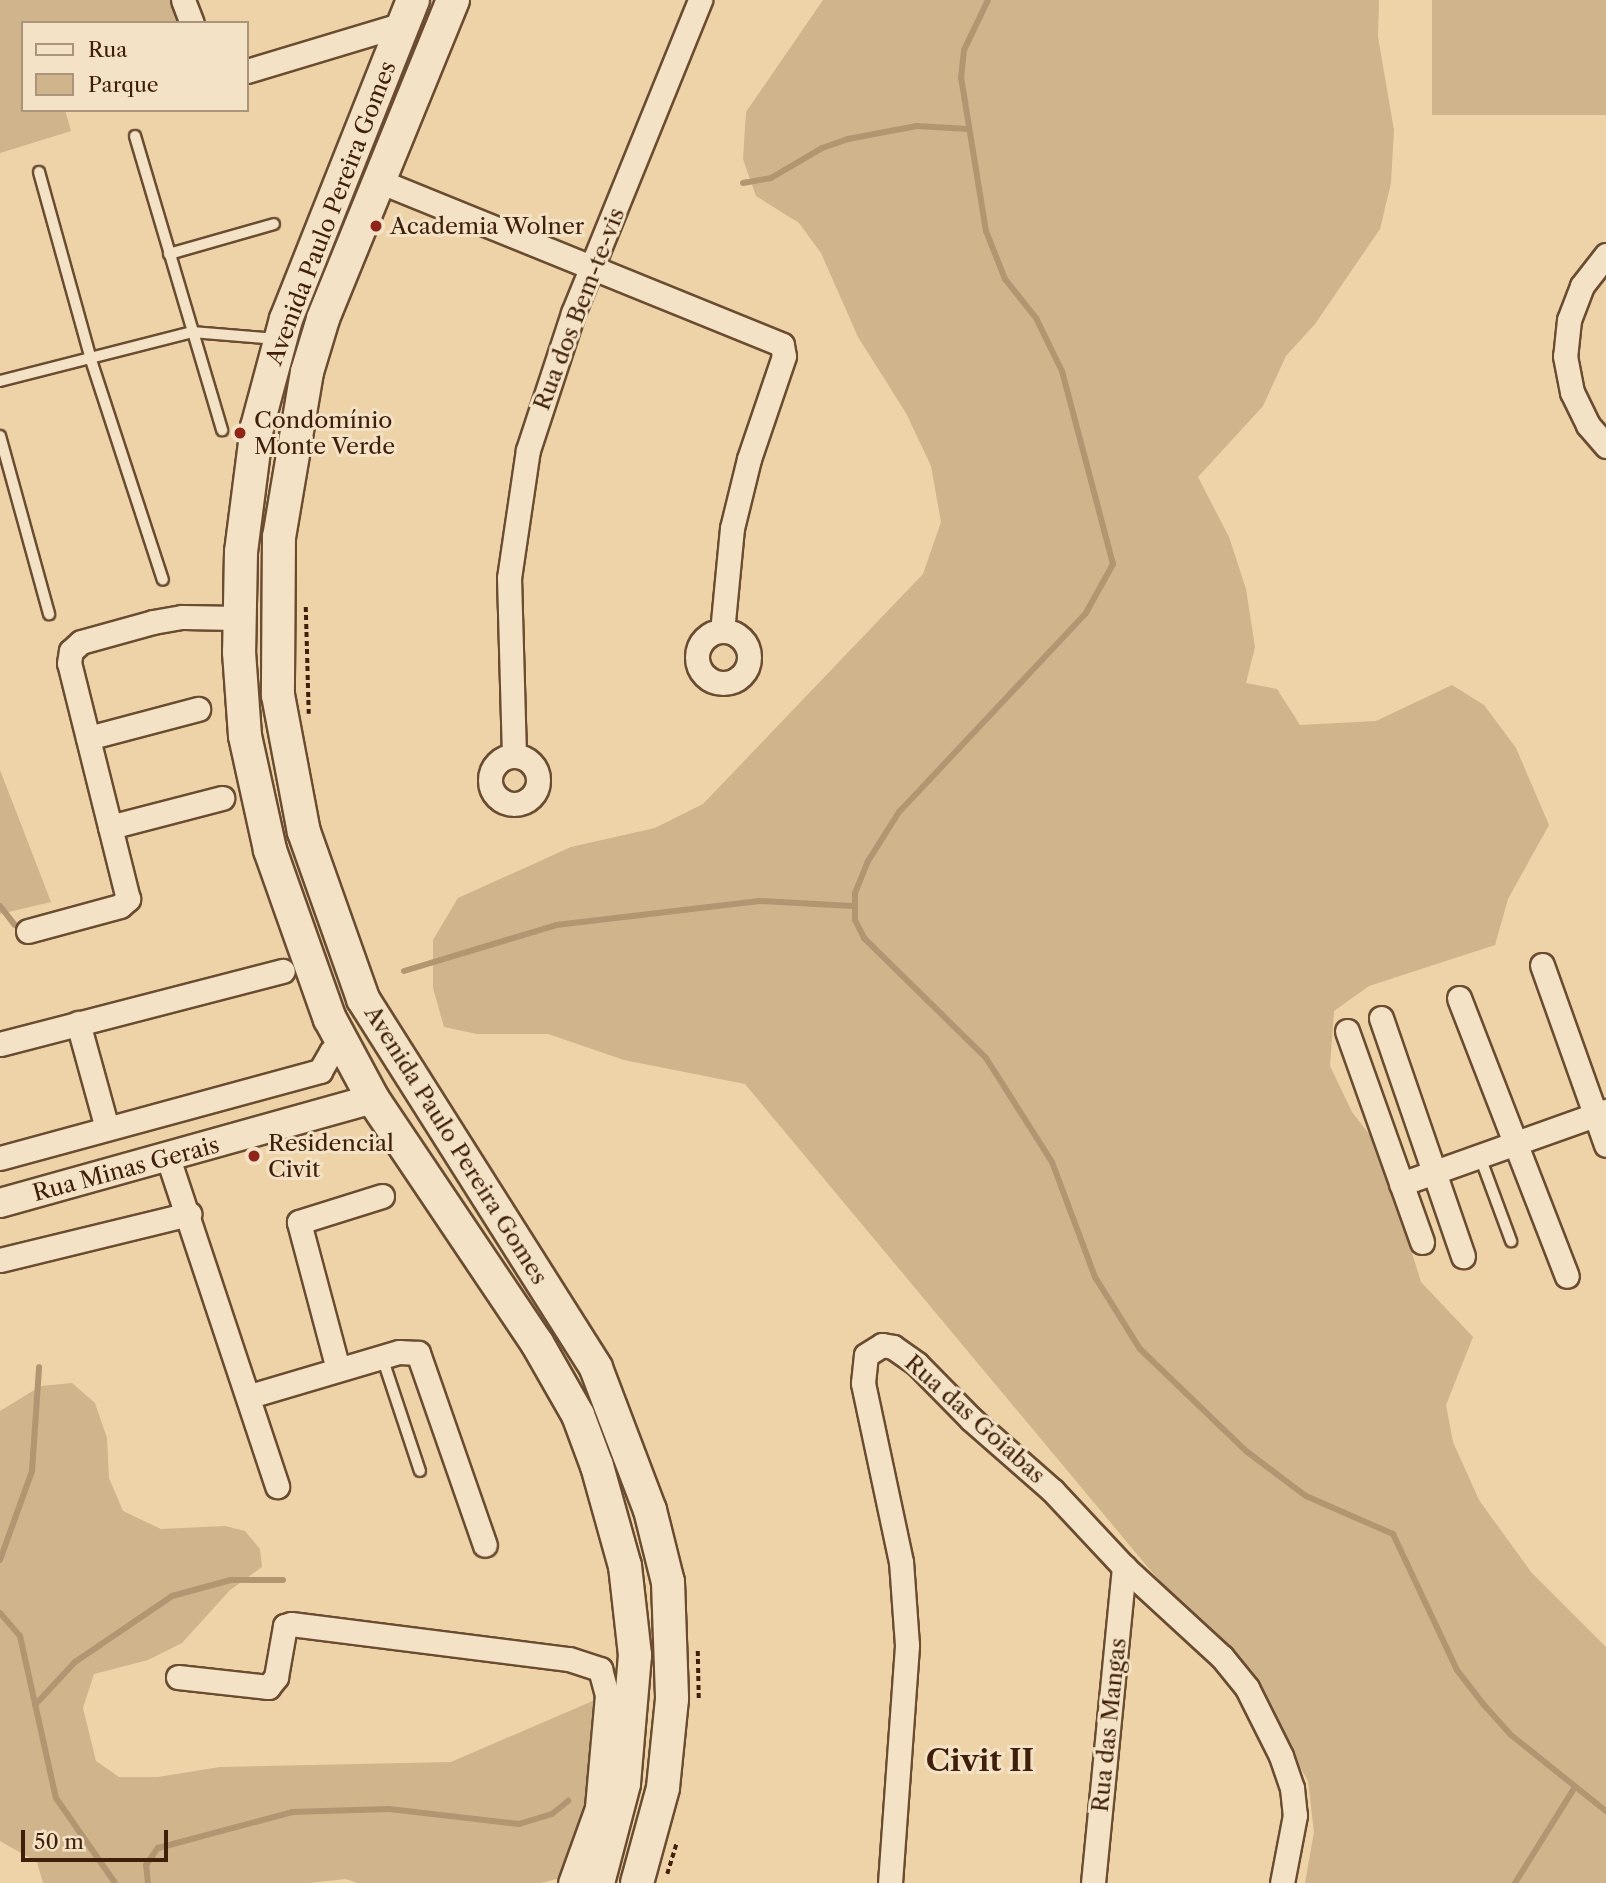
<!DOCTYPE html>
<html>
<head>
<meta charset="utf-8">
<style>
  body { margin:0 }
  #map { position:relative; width:1606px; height:1883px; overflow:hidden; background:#edd3a7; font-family:"Libre Caslon Text",serif }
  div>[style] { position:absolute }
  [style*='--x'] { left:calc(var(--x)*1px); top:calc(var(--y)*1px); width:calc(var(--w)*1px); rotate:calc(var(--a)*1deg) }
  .green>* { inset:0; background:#cfb48c; transform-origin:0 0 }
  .stream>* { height:6px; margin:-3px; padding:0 3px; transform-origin:3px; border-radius:3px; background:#b29672 }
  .path>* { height:3.5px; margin-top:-1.75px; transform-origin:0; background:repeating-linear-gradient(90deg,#3f1f0a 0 5px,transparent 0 8.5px) }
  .roads { filter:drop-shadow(2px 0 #6a4c31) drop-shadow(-2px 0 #6a4c31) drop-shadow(0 2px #6a4c31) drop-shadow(0 -2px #6a4c31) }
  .service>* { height:10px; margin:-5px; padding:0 5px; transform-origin:5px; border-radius:5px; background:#f3e2c6 }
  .minor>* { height:23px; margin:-11.5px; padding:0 11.5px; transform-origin:11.5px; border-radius:11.5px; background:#f3e2c6 }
  .minor>.ring { margin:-11.5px; padding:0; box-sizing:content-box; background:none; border:23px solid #f3e2c6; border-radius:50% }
  .tertiary>* { height:28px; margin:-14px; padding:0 14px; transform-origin:14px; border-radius:14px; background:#f3e2c6 }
  .secondary>* { height:32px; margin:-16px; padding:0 16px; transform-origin:16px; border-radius:16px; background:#f3e2c6 }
  .dots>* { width:19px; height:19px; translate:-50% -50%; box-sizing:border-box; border:4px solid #f3e2c6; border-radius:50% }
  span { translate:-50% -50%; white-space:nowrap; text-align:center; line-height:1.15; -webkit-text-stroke:6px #f3e2c6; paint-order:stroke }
  .street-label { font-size:23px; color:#3f1f0a }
  .poi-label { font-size:23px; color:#3f1f0a }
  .left { translate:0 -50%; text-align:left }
  .district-label { font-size:30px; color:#3f1f0a; font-weight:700 }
  .legend { position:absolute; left:21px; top:21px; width:228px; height:91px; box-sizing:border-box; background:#f3e2c6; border:2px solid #ab947b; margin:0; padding:9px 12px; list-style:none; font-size:21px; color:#3f1f0a }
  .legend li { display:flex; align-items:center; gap:14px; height:35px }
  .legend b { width:35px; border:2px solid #ab947b }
  .scale { position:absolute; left:21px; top:1830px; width:147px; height:32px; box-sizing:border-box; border:4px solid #3f1f0a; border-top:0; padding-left:9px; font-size:21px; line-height:24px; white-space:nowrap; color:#3f1f0a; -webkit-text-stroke:5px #f3e2c6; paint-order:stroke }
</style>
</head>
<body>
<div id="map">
  <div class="green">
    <div style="clip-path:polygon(0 0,177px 0,184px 23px,23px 23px,23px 110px,65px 110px,71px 131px,0 153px)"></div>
    <div style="clip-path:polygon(823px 0,1379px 0,1378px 37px,1394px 130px,1391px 183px,1380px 229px,1315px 324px,1286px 356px,1263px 406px,1198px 477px,1229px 537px,1246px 589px,1255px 647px,1246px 683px,1277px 689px,1300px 725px,1376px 721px,1452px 685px,1484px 705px,1516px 748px,1549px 825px,1508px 899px,1495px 945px,1369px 986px,1334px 1011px,1330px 1066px,1352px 1112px,1379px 1147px,1421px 1282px,1473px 1337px,1446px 1405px,1453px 1442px,1479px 1500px,1531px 1572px,1606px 1647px,1606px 1883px,1305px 1883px,1314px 1832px,1308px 1781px,1254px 1686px,1151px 1571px,745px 1084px,624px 1060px,548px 1034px,477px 1034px,444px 1027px,433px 988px,433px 940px,458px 898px,571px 847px,655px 828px,703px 804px,923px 574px,941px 522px,931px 466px,906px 413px,858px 337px,821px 253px,799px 223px,756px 196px,743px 159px,746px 112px)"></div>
    <div style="left:1432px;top:0;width:174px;height:115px"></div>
    <div style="clip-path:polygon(0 770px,51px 902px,0 914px)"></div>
    <div style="clip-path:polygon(72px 1383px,95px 1403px,107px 1438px,109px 1478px,123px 1511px,161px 1529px,225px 1526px,245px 1531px,260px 1549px,262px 1567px,230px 1590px,182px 1643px,148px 1660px,94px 1674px,83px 1708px,96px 1761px,119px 1777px,158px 1777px,220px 1767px,451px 1762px,602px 1697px,576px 1874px,541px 1883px,357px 1883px,346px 1879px,309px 1883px,43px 1883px,37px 1862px,0 1841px,0 1411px,41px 1386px)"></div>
  </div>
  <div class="stream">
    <div style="--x:988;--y:0;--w:55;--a:115.6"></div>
    <div style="--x:964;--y:50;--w:27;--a:96"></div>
    <div style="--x:961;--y:77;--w:156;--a:80.8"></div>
    <div style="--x:986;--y:231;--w:52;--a:68.4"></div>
    <div style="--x:1005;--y:279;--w:50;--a:51.5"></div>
    <div style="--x:1036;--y:318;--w:59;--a:63.9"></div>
    <div style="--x:1062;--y:371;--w:200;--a:75.2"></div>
    <div style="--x:1113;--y:564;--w:56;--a:118.9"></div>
    <div style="--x:1086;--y:613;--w:273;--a:133.2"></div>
    <div style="--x:899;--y:812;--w:58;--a:122.3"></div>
    <div style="--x:868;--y:861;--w:35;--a:112"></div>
    <div style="--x:855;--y:893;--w:27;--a:90"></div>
    <div style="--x:855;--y:920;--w:20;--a:63"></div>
    <div style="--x:864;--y:938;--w:171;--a:44.5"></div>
    <div style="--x:986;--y:1058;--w:123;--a:57.6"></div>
    <div style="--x:1052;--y:1162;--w:123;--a:69.5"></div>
    <div style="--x:1095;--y:1277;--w:85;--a:58"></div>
    <div style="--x:1140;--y:1349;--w:147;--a:43.9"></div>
    <div style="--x:1246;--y:1451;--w:75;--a:36.9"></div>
    <div style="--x:1306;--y:1496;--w:95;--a:23.6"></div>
    <div style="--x:1393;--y:1534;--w:150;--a:64.8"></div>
    <div style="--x:1457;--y:1670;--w:44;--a:52.4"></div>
    <div style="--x:1484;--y:1705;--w:40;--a:48"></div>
    <div style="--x:1511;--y:1735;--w:122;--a:38.7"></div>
    <div style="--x:743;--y:183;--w:28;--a:-10"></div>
    <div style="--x:771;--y:178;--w:59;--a:-30.5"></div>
    <div style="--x:822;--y:148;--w:28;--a:-19"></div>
    <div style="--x:848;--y:139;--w:70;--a:-10.7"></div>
    <div style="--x:917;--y:126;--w:51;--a:3.4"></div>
    <div style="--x:0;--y:906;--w:24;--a:52"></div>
    <div style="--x:404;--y:971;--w:159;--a:-16.8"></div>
    <div style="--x:556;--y:925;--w:205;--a:-6.7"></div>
    <div style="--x:760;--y:901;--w:92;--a:3.1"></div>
    <div style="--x:0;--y:1560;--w:95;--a:-70.2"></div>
    <div style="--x:32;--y:1471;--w:104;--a:-86.1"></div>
    <div style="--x:0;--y:1613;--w:30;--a:49"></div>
    <div style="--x:20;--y:1636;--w:166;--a:77.5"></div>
    <div style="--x:56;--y:1798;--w:103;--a:55.2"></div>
    <div style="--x:35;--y:1705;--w:59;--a:-47.1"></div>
    <div style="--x:75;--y:1662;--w:117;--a:-34.2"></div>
    <div style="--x:172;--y:1596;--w:61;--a:-15.2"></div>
    <div style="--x:231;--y:1580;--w:52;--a:0"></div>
    <div style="--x:148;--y:1883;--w:18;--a:-96"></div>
    <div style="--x:146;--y:1865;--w:21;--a:-55"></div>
    <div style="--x:158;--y:1848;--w:139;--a:-15"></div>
    <div style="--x:292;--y:1812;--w:97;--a:-1.8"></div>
    <div style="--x:389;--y:1809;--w:131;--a:6.6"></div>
    <div style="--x:519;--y:1824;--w:34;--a:-17"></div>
    <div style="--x:552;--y:1814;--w:21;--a:-39"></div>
    <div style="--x:1515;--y:1883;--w:113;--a:-58"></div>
  </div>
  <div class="path">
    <div style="--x:306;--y:607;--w:107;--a:88.4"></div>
    <div style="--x:698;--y:1651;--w:48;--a:88.8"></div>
    <div style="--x:667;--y:1874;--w:34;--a:-73"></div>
  </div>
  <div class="roads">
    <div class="service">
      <div style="--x:135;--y:136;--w:307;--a:73.5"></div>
      <div style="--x:39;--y:172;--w:195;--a:74.5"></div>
      <div style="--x:91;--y:360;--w:231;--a:71.9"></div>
      <div style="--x:169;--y:254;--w:109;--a:-15.9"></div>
      <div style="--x:0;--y:381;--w:198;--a:-14.3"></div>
      <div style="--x:192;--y:332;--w:85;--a:4.7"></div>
      <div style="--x:0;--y:436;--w:185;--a:74.6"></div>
      <div style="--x:1480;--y:1157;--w:90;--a:69.7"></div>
      <div style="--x:382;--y:1357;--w:120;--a:71.6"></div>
    </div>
    <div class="minor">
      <div style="--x:183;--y:0;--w:25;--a:69"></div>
      <div style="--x:247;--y:71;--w:163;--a:-16.8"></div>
      <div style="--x:379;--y:181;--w:435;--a:22.1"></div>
      <div style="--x:782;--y:345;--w:11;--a:80"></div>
      <div style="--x:784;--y:356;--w:109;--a:108.8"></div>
      <div style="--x:749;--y:459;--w:71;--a:103.8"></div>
      <div style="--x:732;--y:528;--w:103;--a:95.5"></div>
      <div style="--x:1606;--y:255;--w:39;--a:128"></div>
      <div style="--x:1582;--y:286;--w:36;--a:111"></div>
      <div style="--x:1569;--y:320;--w:36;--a:96"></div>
      <div style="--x:1565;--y:356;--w:37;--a:79"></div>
      <div style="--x:1572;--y:392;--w:37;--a:64"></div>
      <div style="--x:1588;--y:425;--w:28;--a:49"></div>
      <div class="ring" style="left:697px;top:631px;width:29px;height:29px"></div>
      <div style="--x:88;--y:738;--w:114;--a:-14.8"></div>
      <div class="ring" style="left:490px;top:756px;width:25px;height:25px"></div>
      <div style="--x:514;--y:756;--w:178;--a:-91.6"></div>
      <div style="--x:509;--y:578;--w:129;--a:-81.6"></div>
      <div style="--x:528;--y:450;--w:144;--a:-71.8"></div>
      <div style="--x:573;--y:313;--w:338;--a:-67.9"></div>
      <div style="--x:110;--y:827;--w:116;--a:-14.5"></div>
      <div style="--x:28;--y:931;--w:95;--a:-15.2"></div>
      <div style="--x:120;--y:906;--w:11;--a:-41"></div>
      <div style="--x:128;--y:899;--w:243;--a:-104"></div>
      <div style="--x:69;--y:663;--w:12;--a:-81"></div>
      <div style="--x:71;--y:651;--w:13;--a:-42"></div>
      <div style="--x:81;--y:642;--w:75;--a:-15.5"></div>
      <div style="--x:153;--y:622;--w:29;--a:-10"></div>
      <div style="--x:182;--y:617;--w:57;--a:1"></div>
      <div style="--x:1542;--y:965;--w:191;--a:70.4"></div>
      <div style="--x:1459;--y:998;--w:298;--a:68.8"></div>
      <div style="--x:1381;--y:1018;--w:252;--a:71"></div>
      <div style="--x:78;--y:1023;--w:109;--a:74.6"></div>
      <div style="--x:1347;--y:1031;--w:224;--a:70.4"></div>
      <div style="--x:0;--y:1044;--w:292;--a:-14.5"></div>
      <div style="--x:0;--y:1158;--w:332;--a:-15.2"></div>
      <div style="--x:320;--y:1071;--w:22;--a:-60"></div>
      <div style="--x:331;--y:1052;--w:14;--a:-30"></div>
      <div style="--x:168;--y:1158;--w:346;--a:71.6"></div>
      <div style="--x:1401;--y:1184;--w:218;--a:-19.6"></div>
      <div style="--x:0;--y:1260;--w:195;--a:-13.7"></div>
      <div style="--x:338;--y:1369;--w:152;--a:-104.9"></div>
      <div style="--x:299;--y:1222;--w:87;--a:-17.4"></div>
      <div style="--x:250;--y:1396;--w:155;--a:-16.5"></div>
      <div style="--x:399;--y:1352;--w:19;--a:3"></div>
      <div style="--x:418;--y:1353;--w:203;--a:70.8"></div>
      <div style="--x:178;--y:1677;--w:91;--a:6.3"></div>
      <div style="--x:268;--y:1687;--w:13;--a:-51"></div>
      <div style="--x:276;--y:1677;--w:52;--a:-80"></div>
      <div style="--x:285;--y:1626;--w:6;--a:-18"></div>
      <div style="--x:291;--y:1624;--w:280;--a:7.2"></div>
      <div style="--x:569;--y:1659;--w:33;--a:18"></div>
      <div style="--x:600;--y:1669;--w:27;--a:75"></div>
      <div style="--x:607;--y:1695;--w:113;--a:95.1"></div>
      <div style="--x:597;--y:1808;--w:80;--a:109.8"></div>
      <div style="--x:890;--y:1883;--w:239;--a:-85.9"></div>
      <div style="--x:907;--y:1645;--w:83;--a:-94.1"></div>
      <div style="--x:901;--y:1562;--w:183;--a:-102"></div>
      <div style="--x:863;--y:1383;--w:28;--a:-84"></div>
      <div style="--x:866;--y:1355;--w:19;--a:-32"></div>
      <div style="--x:882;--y:1345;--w:11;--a:10"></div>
      <div style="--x:893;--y:1347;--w:29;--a:35"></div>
      <div style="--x:917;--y:1364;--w:77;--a:45.5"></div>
      <div style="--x:971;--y:1419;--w:109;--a:41.3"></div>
      <div style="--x:1053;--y:1491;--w:104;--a:46.9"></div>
      <div style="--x:1124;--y:1567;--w:133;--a:42.6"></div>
      <div style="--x:1222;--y:1657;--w:40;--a:51"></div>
      <div style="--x:1247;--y:1688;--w:76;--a:63.4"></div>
      <div style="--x:1281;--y:1756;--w:34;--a:71"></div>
      <div style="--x:1292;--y:1788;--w:27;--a:84"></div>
      <div style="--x:1295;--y:1815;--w:69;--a:100.8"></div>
      <div style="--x:1093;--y:1883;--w:318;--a:-84.4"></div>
    </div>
    <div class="tertiary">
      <div style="--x:0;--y:1203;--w:387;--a:-15.6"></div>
    </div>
    <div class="secondary">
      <div style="--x:413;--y:0;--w:343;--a:111.7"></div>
      <div style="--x:286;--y:319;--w:112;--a:105"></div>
      <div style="--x:257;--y:427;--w:126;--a:97.3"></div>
      <div style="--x:241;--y:552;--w:100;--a:91.1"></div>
      <div style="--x:239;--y:652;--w:84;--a:85.9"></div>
      <div style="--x:245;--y:736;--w:117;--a:77.6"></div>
      <div style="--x:270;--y:850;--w:179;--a:70.5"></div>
      <div style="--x:330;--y:1019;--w:91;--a:61.7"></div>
      <div style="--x:373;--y:1099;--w:294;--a:56.1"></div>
      <div style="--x:537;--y:1343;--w:83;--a:60.3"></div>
      <div style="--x:578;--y:1415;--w:54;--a:69.6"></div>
      <div style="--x:597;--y:1466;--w:104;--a:74.4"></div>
      <div style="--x:625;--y:1566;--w:90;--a:83.6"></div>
      <div style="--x:635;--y:1655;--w:129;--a:94.9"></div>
      <div style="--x:624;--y:1784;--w:102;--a:104.7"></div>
      <div style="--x:453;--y:0;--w:344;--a:112.2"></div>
      <div style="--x:323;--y:319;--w:55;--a:106.8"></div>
      <div style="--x:307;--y:372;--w:167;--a:99.6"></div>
      <div style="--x:279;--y:537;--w:158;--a:90.4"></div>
      <div style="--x:278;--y:695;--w:139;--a:79.3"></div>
      <div style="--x:304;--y:832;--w:177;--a:70.5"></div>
      <div style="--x:363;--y:999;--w:436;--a:57.7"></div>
      <div style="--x:596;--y:1368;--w:152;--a:69.2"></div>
      <div style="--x:650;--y:1510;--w:74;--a:76"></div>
      <div style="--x:668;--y:1582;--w:117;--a:88"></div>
      <div style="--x:672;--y:1699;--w:89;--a:95.8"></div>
      <div style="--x:663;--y:1788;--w:98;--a:105.3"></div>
    </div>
  </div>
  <div class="dots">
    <div style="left:376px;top:226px;background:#8f2418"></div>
    <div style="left:240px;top:433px;background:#8f2418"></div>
    <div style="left:254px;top:1156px;background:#8f2418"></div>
  </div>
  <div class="street-label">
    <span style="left:331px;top:213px;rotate:-69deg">Avenida Paulo Pereira Gomes</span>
    <span style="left:579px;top:309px;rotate:-69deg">Rua dos Bem-te-vis</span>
    <span style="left:456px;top:1145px;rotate:58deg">Avenida Paulo Pereira Gomes</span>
    <span style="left:126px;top:1169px;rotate:-15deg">Rua Minas Gerais</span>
    <span style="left:975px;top:1419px;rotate:42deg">Rua das Goiabas</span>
    <span style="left:1109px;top:1725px;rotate:-84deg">Rua das Mangas</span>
  </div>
  <div class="poi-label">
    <span class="left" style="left:390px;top:226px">Academia Wolner</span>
    <span class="left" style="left:254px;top:433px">Condomínio<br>Monte Verde</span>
    <span class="left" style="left:268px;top:1156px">Residencial<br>Civit</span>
  </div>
  <div class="district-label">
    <span style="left:980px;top:1761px">Civit II</span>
  </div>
  <ul class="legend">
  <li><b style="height:9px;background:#f3e2c6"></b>Rua</li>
  <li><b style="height:19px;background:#cfb48c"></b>Parque</li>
  </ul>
  <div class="scale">50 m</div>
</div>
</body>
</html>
